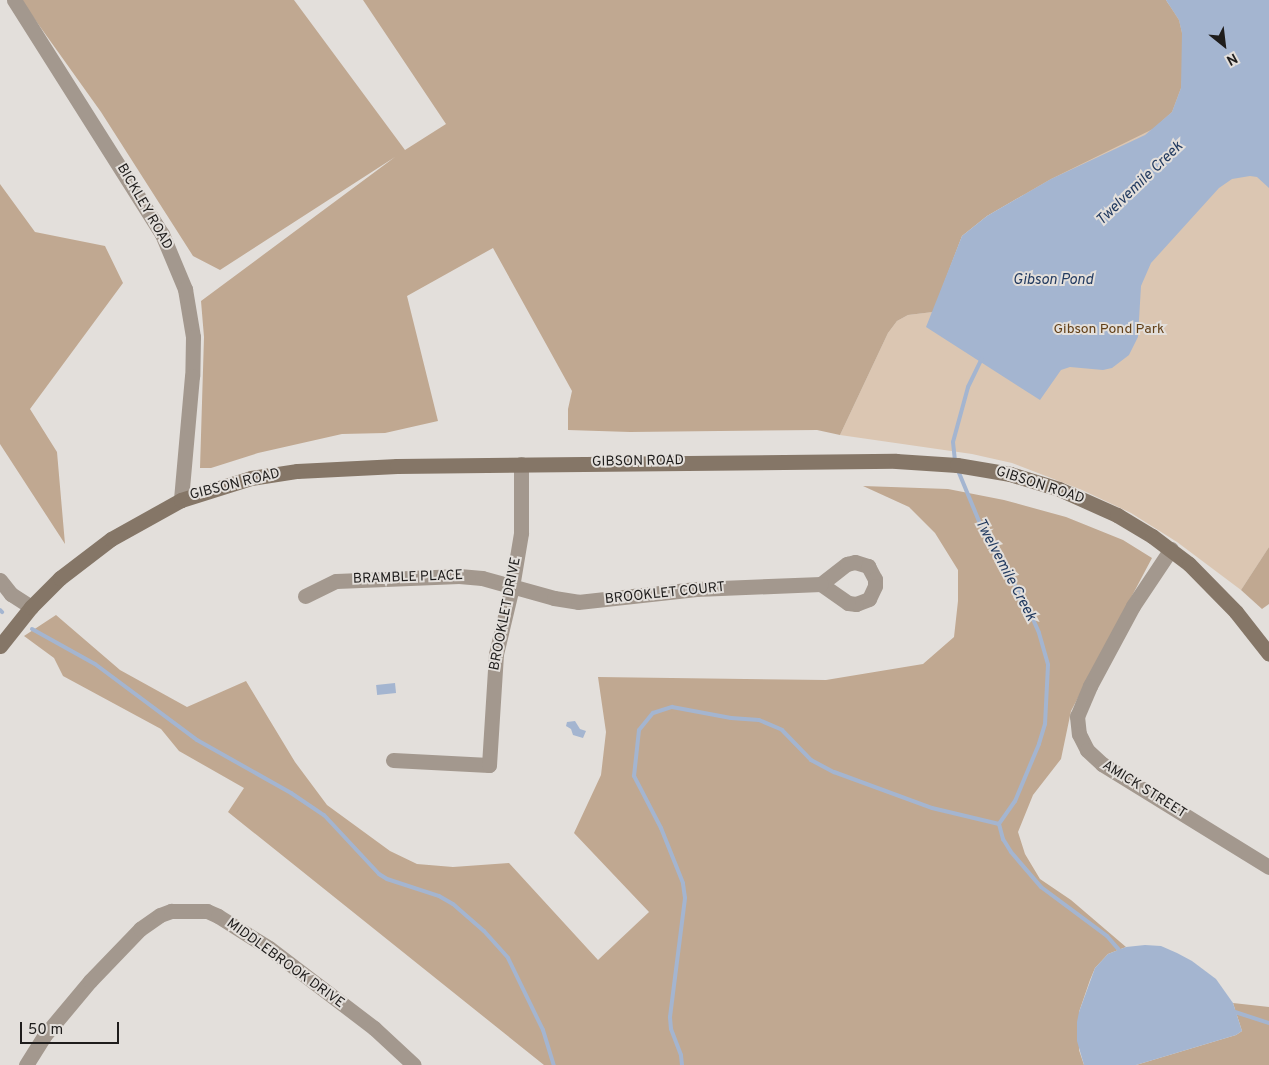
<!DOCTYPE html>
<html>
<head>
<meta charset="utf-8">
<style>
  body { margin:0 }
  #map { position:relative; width:1269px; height:1065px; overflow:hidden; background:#e3dfdb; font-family:Overpass,sans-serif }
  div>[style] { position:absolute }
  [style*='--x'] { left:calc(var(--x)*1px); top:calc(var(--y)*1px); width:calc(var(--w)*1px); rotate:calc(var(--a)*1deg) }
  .green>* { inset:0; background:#dbc6b2 }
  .forest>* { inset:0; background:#c0a891 }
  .water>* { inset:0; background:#a4b5d0; transform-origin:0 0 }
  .stream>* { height:4px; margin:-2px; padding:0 2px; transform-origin:2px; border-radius:2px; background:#a4b5d0 }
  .street>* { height:15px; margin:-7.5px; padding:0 7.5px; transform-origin:7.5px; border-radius:7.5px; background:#a3988e }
  .secondary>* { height:15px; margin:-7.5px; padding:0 7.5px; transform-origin:7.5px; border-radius:7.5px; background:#857667 }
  span { translate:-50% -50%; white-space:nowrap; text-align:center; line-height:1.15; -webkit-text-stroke:4px #e3dfdb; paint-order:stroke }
  .street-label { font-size:14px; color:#1f1d1c }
  .park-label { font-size:14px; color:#624018 }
  .water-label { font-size:15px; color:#233b60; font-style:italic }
  .north { position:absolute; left:1199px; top:20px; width:50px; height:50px; -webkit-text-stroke:4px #e3dfdb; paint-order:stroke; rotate:151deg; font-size:14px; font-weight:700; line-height:20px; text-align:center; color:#1f1d1c }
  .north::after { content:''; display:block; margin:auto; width:18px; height:22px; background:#1f1d1c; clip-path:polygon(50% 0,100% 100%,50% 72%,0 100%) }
  .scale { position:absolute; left:20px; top:1022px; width:99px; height:22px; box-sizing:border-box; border:2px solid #1f1d1c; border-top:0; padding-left:6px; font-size:15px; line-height:18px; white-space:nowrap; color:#1f1d1c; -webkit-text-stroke:4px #e3dfdb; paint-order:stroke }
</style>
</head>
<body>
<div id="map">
  <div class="green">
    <div style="clip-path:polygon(1166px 0,1269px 0,1269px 547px,1241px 590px,1177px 542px,1131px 513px,1082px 490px,1012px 463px,972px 454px,840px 435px,888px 333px,897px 321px,908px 315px,933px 312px,1170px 4px)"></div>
  </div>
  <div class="forest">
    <div style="clip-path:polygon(21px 0,294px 0,405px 150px,446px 124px,363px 0,1166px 0,1179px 20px,1182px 33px,1183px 69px,1181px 88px,1172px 112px,1153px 129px,1051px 179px,987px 216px,962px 236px,933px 312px,908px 315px,897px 321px,888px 333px,840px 435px,817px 430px,630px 432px,568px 430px,568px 409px,572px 391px,493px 248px,407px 296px,438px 421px,385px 433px,342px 434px,258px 453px,211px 468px,200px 468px,204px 337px,201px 301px,395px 157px,220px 270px,193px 256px,101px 112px)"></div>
    <div style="clip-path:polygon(0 184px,35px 232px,105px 246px,123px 283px,30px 409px,57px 452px,65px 544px,0 444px)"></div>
    <div style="clip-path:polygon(863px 486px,948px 489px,1004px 500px,1066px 517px,1123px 540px,1152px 558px,1071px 711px,1061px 759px,1033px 795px,1018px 832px,1025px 854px,1040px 879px,1071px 900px,1126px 947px,1108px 954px,1095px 968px,1090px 980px,1079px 1012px,1079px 1050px,1084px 1065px,544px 1065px,228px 812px,244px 788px,179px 751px,161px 729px,63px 676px,54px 658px,24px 636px,56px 615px,120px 670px,187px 707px,246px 681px,295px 762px,327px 805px,390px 851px,417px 864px,453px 867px,509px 863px,598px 960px,649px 912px,574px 833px,601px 775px,606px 732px,598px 677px,826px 680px,923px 664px,954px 637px,958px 601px,958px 570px,935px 533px,909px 507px)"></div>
    <div style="clip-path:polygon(1269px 547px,1269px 604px,1262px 609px,1241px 590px)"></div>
    <div style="clip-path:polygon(1233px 1003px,1269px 1007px,1269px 1065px,1136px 1065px,1236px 1035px,1242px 1031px)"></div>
  </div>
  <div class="water">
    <div style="clip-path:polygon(1166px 0,1269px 0,1269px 188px,1257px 177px,1250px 176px,1232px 179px,1219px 188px,1151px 263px,1141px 286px,1138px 337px,1129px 355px,1112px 368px,1103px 370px,1070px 367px,1061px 370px,1040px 400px,926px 327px,962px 236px,987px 216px,1051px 179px,1145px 135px,1172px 112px,1181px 88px,1182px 33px,1179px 20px)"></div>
    <div style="left:395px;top:683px;width:10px;height:19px;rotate:84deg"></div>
    <div style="clip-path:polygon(575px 721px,580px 729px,586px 731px,583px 738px,573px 735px,571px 729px,566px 726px,567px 722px)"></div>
    <div style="clip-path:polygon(1145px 945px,1161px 946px,1177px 953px,1192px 961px,1216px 979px,1233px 1003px,1242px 1031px,1236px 1035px,1136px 1065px,1084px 1065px,1077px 1041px,1077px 1022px,1079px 1012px,1095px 968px,1108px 954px,1126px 947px)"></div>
  </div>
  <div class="stream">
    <div style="--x:955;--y:461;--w:19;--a:-96"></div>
    <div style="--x:953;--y:442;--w:57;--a:-74.7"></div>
    <div style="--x:968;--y:387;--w:32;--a:-64"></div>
    <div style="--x:957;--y:468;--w:57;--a:67.5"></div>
    <div style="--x:979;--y:521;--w:100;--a:60.6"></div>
    <div style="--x:1028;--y:608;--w:27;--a:66"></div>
    <div style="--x:1039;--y:633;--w:33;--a:74"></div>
    <div style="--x:1048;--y:665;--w:59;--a:92.9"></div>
    <div style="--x:1045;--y:724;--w:21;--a:107"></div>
    <div style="--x:1039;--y:744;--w:62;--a:112.8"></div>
    <div style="--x:1015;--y:801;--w:28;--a:125"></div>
    <div style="--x:0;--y:610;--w:3;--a:45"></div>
    <div style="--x:32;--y:629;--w:72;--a:29.1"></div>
    <div style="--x:95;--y:664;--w:127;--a:36.7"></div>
    <div style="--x:197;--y:740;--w:108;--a:29.4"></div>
    <div style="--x:291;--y:793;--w:40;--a:34"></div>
    <div style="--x:324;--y:815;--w:81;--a:47"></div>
    <div style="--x:379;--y:874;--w:9;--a:32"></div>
    <div style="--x:387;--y:879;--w:55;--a:18.1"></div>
    <div style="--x:439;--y:896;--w:16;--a:30"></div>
    <div style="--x:453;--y:904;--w:41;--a:41.1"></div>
    <div style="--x:484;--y:931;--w:36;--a:48"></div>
    <div style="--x:508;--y:958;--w:80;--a:64.1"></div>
    <div style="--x:543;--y:1030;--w:37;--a:73"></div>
    <div style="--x:999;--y:824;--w:16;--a:75"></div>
    <div style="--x:1003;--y:839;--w:15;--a:58"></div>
    <div style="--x:1011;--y:852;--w:46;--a:49.4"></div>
    <div style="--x:1041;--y:887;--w:82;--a:36.6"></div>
    <div style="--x:1107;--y:936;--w:18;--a:49"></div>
    <div style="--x:1235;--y:1012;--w:36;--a:18"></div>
    <div style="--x:682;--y:1065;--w:10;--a:-96"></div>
    <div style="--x:681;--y:1055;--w:28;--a:-111"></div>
    <div style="--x:671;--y:1029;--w:12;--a:-95"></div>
    <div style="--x:670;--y:1017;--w:120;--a:-82.8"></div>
    <div style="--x:685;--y:898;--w:15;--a:-98"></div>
    <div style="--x:683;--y:883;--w:59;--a:-111.8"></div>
    <div style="--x:661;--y:828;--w:59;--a:-117.4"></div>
    <div style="--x:634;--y:776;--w:46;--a:-83.8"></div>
    <div style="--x:639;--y:730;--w:22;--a:-51"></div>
    <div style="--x:653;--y:713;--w:20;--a:-18"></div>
    <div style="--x:672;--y:707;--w:60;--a:10.6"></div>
    <div style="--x:731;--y:718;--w:28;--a:4"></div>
    <div style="--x:759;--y:720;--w:25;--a:23"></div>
    <div style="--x:782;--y:730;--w:42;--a:46"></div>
    <div style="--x:811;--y:760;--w:26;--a:28"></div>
    <div style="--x:834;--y:772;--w:104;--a:20.2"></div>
    <div style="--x:932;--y:808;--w:69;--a:13.4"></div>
  </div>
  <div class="street">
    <div style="--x:14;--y:0;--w:277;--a:57.7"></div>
    <div style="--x:162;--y:234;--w:60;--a:67.3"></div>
    <div style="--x:185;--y:289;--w:49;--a:80.5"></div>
    <div style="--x:193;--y:337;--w:39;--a:91"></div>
    <div style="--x:192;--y:376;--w:124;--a:95.1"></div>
    <div style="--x:1171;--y:549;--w:69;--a:123.7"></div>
    <div style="--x:1133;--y:606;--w:91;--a:118.3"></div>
    <div style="--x:1090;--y:686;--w:33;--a:113"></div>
    <div style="--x:1077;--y:716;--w:18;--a:84"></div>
    <div style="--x:1079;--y:734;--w:18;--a:63"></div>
    <div style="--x:1087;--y:750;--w:21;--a:43"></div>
    <div style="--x:1102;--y:764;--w:196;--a:31.7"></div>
    <div style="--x:855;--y:562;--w:14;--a:17"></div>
    <div style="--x:868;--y:566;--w:15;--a:62"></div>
    <div style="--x:875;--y:579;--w:7;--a:90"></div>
    <div style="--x:875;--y:586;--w:14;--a:115"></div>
    <div style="--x:869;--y:599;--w:14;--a:159"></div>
    <div style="--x:856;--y:604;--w:8;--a:-173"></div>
    <div style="--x:848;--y:603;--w:33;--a:-145"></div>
    <div style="--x:821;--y:584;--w:33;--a:-38"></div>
    <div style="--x:847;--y:564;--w:8;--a:-14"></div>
    <div style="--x:0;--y:580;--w:18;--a:52"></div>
    <div style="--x:11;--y:594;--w:24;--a:33"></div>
    <div style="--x:305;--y:596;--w:34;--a:-26"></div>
    <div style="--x:336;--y:581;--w:123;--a:-2.3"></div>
    <div style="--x:459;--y:576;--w:23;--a:5"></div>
    <div style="--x:482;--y:578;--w:75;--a:15.5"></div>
    <div style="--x:554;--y:598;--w:24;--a:9"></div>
    <div style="--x:578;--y:602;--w:119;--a:-6.3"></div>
    <div style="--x:696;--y:589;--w:125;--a:-2.3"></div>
    <div style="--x:393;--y:760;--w:96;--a:3"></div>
    <div style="--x:489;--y:765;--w:111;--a:-86.4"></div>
    <div style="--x:496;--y:654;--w:69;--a:-76.6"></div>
    <div style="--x:512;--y:587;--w:55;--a:-80.5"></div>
    <div style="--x:521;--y:533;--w:69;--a:-90"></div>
    <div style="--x:26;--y:1065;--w:34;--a:-58"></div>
    <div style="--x:44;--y:1036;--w:72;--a:-50.1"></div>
    <div style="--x:90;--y:981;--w:72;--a:-46.1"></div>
    <div style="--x:140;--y:929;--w:24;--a:-35"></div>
    <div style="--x:160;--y:915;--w:12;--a:-20"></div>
    <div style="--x:171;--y:911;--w:36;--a:0"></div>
    <div style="--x:207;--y:911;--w:12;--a:24"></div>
    <div style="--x:218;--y:916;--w:60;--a:32.1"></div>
    <div style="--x:269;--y:948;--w:132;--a:37.3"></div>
    <div style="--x:374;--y:1028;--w:54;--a:42.8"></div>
  </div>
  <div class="secondary">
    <div style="--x:0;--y:646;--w:50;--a:-51.5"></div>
    <div style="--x:31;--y:607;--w:41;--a:-45"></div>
    <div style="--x:60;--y:578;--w:64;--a:-37.4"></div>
    <div style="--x:111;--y:539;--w:80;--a:-29.1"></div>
    <div style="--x:181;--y:500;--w:73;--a:-17.4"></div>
    <div style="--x:251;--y:478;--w:47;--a:-8.7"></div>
    <div style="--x:297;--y:471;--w:100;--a:-2.9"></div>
    <div style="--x:397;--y:466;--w:499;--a:-0.6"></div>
    <div style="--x:896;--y:461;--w:61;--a:3.8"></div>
    <div style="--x:957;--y:465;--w:54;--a:9.6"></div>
    <div style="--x:1010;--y:474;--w:51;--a:17"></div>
    <div style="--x:1059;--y:489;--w:64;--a:24.1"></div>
    <div style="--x:1117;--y:515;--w:41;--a:31"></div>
    <div style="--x:1152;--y:536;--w:46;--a:37.1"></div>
    <div style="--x:1189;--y:564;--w:67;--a:45.6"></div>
    <div style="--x:1236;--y:612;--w:53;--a:51.8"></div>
  </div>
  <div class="street-label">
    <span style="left:144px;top:207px;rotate:60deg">BICKLEY ROAD</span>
    <span style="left:638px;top:462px;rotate:-1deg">GIBSON ROAD</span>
    <span style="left:235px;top:485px;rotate:-14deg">GIBSON ROAD</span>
    <span style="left:1040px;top:486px;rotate:18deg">GIBSON ROAD</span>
    <span style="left:408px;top:578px;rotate:-2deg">BRAMBLE PLACE</span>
    <span style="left:665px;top:594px;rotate:-6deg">BROOKLET COURT</span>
    <span style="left:506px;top:614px;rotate:-79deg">BROOKLET DRIVE</span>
    <span style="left:1144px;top:790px;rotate:32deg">AMICK STREET</span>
    <span style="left:285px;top:964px;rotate:36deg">MIDDLEBROOK DRIVE</span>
  </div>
  <div class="park-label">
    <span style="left:1109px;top:330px">Gibson Pond Park</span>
  </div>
  <div class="water-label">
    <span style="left:1140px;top:184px;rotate:-44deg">Twelvemile Creek</span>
    <span style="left:1053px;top:281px">Gibson Pond</span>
    <span style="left:1005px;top:570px;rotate:62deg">Twelvemile Creek</span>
  </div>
  <div class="north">N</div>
  <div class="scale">50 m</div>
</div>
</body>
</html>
